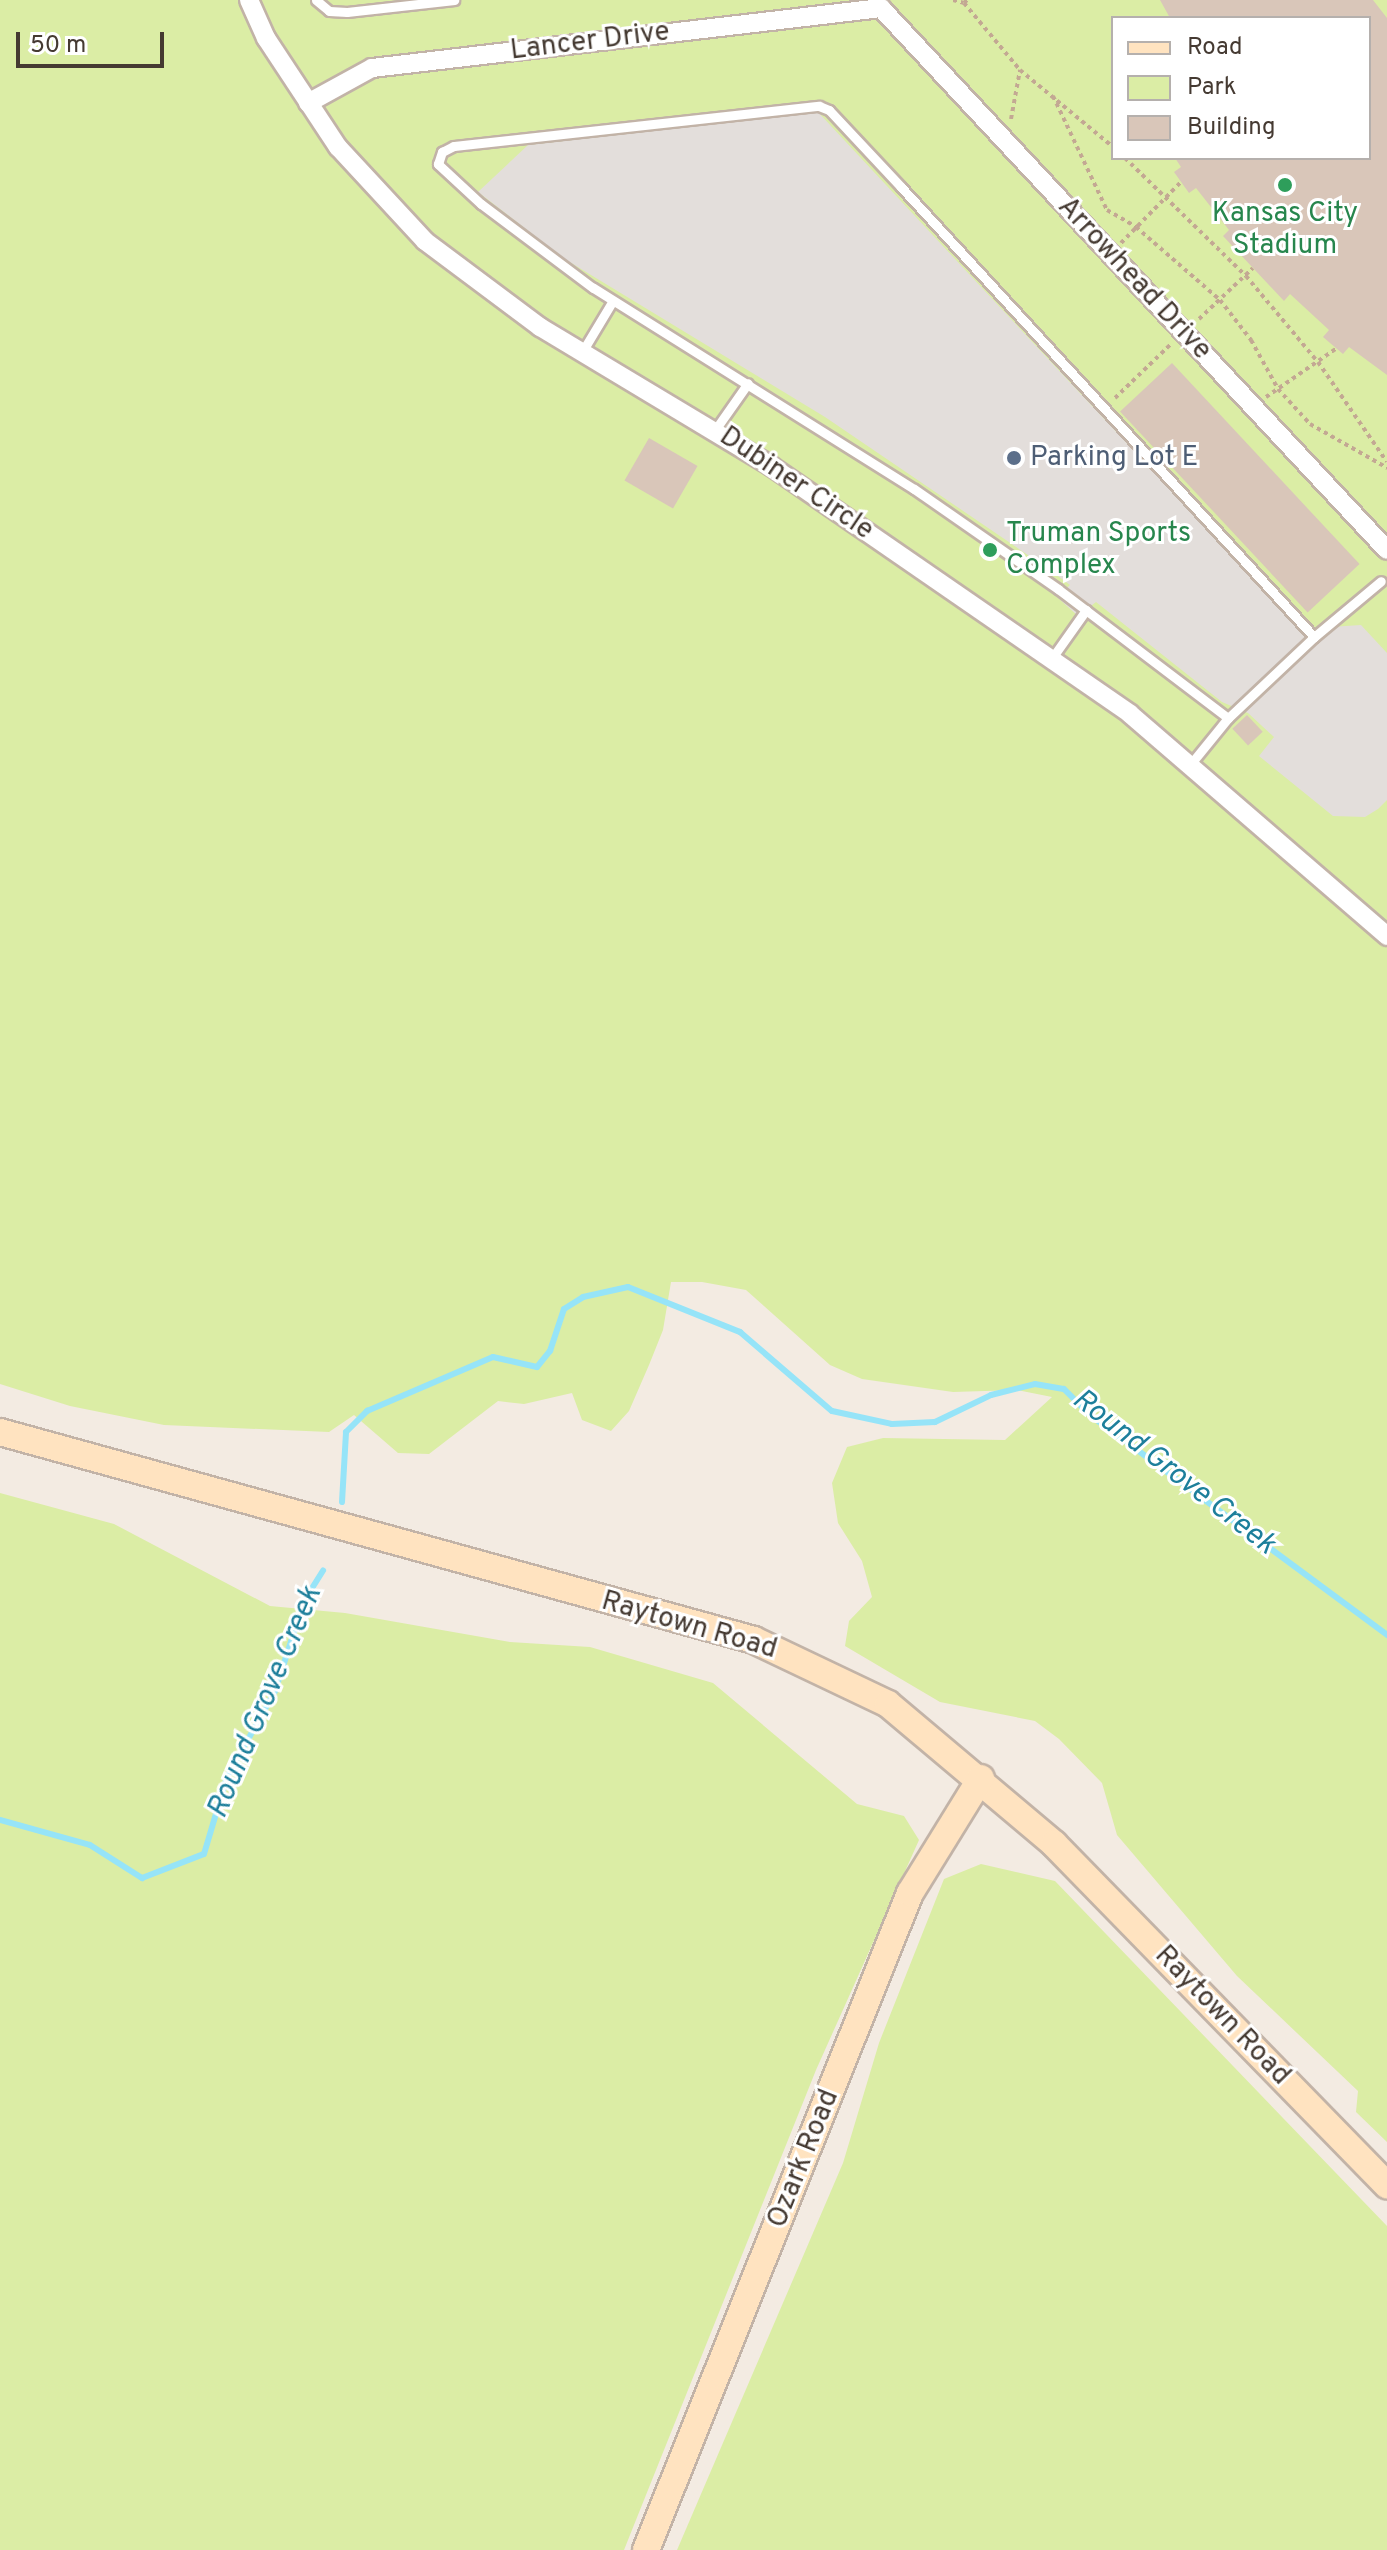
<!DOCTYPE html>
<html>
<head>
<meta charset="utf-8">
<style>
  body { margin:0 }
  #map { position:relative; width:1387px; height:2550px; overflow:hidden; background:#f3ebe2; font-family:Overpass,sans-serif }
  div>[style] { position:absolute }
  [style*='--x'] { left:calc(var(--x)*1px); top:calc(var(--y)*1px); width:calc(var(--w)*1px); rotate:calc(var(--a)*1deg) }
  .green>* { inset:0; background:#dbeda5 }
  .parking>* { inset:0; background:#e3dedb }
  .stream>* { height:6px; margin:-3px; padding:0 3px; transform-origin:3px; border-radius:3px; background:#96e4f8 }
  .building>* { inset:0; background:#d9c6b9; transform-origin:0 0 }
  .path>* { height:4px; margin-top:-2px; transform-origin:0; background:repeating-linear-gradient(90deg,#c3a893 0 4px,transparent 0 8px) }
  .roads { filter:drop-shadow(2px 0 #c2b3a7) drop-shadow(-2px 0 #c2b3a7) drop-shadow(0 2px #c2b3a7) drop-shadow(0 -2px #c2b3a7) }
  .lane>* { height:9px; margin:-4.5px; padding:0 4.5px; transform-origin:4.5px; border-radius:4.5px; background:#fff }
  .street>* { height:18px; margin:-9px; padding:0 9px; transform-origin:9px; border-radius:9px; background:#fff }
  .secondary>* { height:26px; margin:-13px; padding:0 13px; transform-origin:13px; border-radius:13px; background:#ffe3c0 }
  .dots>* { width:22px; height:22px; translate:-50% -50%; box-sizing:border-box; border:4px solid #fff; border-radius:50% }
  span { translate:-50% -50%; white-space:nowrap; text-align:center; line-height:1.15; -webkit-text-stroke:6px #fff; paint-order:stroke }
  .street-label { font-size:28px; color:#453a32 }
  .leisure-label { font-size:28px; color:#27864d }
  .left { translate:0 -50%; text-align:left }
  .service-label { font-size:28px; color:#4e5e75 }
  .water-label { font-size:30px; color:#1d7f9b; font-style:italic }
  .legend { position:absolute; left:1111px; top:16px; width:260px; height:144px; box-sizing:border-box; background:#fff; border:2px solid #b5b0ad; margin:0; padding:10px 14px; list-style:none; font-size:24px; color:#453a32 }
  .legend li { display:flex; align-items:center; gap:16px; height:40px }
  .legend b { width:40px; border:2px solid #b5b0ad }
  .scale { position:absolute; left:16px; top:32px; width:148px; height:36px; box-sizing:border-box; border:4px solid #453a32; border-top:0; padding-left:10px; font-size:24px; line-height:28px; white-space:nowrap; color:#453a32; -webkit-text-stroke:6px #fff; paint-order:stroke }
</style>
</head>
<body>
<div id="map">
  <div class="green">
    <div style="clip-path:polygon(evenodd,0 0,1387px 0,1387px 2142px,1356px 2112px,1358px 2091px,1237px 1976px,1117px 1835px,1102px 1783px,1059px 1739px,1035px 1721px,940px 1702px,845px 1646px,849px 1621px,872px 1597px,862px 1561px,838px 1523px,832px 1483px,847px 1447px,883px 1438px,1005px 1440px,1052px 1397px,1017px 1390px,953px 1392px,862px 1379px,830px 1365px,746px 1290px,702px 1282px,671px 1282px,663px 1330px,649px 1365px,629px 1411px,611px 1431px,582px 1420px,572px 1393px,524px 1404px,498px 1401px,429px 1454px,398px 1453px,354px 1415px,329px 1432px,164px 1425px,70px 1406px,0 1384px,0 0,1113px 18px,1369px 18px,1369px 158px,1113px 158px,1113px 18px)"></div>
    <div style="clip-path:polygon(0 1493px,114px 1524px,270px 1606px,345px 1613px,510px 1642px,590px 1647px,713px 1683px,857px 1804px,904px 1816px,919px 1840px,816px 2070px,624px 2550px,0 2550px)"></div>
    <div style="clip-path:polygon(981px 1864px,1055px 1881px,1387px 2226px,1387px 2550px,677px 2550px,843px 2163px,879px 2043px,944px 1879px)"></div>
  </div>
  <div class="parking">
    <div style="clip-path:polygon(818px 112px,1300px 629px,1361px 625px,1387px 653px,1387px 800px,1378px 809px,1365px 817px,1333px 816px,1259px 756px,1274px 737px,1248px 713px,1222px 702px,1096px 602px,1078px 616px,1057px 597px,1070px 585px,1050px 570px,825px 417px,563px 258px,478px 192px,528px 145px)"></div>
  </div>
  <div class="stream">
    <div style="--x:342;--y:1502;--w:70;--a:-86.7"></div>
    <div style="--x:346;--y:1432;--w:30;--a:-45"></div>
    <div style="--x:367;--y:1411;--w:137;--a:-23.2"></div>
    <div style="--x:493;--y:1357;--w:45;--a:12.8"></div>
    <div style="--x:537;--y:1367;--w:21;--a:-51"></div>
    <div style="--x:550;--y:1351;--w:44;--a:-71.6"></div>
    <div style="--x:564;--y:1309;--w:22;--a:-32"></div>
    <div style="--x:583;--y:1297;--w:46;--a:-12.5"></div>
    <div style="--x:628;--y:1287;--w:121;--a:21.9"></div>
    <div style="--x:740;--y:1332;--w:121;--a:40.7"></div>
    <div style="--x:832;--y:1411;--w:61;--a:12.2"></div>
    <div style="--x:892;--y:1424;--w:43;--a:-2.7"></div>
    <div style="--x:935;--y:1422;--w:62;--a:-25.7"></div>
    <div style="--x:991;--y:1395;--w:45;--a:-14"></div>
    <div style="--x:1035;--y:1384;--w:29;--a:10"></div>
    <div style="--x:1064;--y:1389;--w:37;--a:45"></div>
    <div style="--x:1090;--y:1415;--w:370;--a:36.5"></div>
    <div style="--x:0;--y:1820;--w:93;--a:15.5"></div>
    <div style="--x:90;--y:1845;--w:62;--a:32.4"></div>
    <div style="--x:142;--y:1878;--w:66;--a:-21.2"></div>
    <div style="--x:204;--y:1854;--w:80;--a:-73.4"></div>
    <div style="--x:227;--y:1777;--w:98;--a:-60.8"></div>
    <div style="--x:275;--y:1691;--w:95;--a:-72.1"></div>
    <div style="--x:304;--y:1601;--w:36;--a:-58"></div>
  </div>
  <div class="building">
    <div style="clip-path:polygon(1160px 0,1373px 0,1387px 18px,1387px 375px,1349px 347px,1343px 354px,1323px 337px,1329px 330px,1290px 294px,1284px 301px,1223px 236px,1229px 230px,1196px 188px,1189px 193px,1174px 172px,1181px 167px,1175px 158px,1369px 158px,1369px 18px,1170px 18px)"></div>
    <div style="left:1172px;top:363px;width:275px;height:71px;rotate:47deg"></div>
    <div style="left:649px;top:438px;width:56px;height:49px;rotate:30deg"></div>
    <div style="left:1247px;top:715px;width:23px;height:20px;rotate:47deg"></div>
  </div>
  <div class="path">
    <div style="--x:953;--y:0;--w:11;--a:15"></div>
    <div style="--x:967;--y:0;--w:4;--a:135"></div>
    <div style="--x:964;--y:3;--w:87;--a:50.1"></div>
    <div style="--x:1020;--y:70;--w:121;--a:39.6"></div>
    <div style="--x:1053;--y:96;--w:126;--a:64.7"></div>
    <div style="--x:1107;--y:210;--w:34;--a:30"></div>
    <div style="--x:1136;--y:227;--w:111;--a:41"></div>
    <div style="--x:1220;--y:300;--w:51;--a:52.2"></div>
    <div style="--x:1251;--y:340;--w:56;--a:61.1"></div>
    <div style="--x:1278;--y:389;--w:47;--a:47.6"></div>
    <div style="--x:1310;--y:424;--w:89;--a:29.7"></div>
    <div style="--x:1011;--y:119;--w:50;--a:-79.6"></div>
    <div style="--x:1125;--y:158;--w:169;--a:44.3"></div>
    <div style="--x:1246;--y:276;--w:112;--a:50.1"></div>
    <div style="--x:1318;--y:362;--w:121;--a:55.4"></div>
    <div style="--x:1121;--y:243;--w:86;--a:-45.5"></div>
    <div style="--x:1199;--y:319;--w:74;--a:-43.4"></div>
    <div style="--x:1266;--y:397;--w:86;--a:-34.6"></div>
    <div style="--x:1115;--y:398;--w:78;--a:-44"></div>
  </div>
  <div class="roads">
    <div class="lane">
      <div style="--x:316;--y:0;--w:17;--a:40"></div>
      <div style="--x:329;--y:11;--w:18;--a:3"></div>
      <div style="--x:347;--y:12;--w:108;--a:-6.4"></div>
      <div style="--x:819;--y:106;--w:11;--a:22"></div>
      <div style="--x:829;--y:110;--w:105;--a:46.9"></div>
      <div style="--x:901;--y:187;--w:611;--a:47.45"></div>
      <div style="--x:1314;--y:637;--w:118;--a:136.7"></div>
      <div style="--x:1228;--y:718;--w:213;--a:-142.8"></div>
      <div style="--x:1058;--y:589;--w:175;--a:-145.2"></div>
      <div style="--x:914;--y:489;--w:379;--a:-147.9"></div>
      <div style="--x:593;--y:288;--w:140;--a:-143.1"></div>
      <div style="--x:481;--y:204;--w:59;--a:-137.1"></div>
      <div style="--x:438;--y:164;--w:13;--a:-72"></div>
      <div style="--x:442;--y:152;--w:13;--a:-27"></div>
      <div style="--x:454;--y:146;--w:367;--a:-6.3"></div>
      <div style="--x:582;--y:352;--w:58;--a:-59"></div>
      <div style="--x:715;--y:430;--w:57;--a:-54.9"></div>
      <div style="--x:1314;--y:637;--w:87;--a:-39.9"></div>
      <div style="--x:1052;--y:658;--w:59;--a:-54.7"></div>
      <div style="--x:1189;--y:766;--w:62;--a:-50.9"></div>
    </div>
    <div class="street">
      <div style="--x:249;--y:0;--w:42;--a:65.9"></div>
      <div style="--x:266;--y:38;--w:131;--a:56.6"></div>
      <div style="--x:338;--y:147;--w:128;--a:47.2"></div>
      <div style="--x:425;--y:241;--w:144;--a:36.8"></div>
      <div style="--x:540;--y:327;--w:270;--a:31"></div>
      <div style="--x:771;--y:466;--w:436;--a:34.6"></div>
      <div style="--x:1130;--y:714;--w:340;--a:40.8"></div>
      <div style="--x:881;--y:8;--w:741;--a:46.97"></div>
      <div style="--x:308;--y:103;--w:73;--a:-28.7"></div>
      <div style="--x:372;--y:68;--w:513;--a:-6.72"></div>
    </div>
    <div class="secondary">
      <div style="--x:0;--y:1432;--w:782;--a:15.42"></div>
      <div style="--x:754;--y:1640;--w:148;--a:25.5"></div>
      <div style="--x:888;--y:1704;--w:217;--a:40.1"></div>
      <div style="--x:1054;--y:1844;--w:477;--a:45.7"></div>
      <div style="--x:646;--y:2550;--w:708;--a:-68.11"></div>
      <div style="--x:910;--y:1893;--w:135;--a:-58.3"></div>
    </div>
  </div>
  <div class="dots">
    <div style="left:1285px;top:185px;background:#2e9e5b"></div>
    <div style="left:1014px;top:458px;background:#5c6f8a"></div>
    <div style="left:990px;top:550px;background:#2e9e5b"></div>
  </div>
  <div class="street-label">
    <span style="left:590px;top:42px;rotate:-7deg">Lancer Drive</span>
    <span style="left:1134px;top:279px;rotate:47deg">Arrowhead Drive</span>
    <span style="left:796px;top:484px;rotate:34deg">Dubiner Circle</span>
    <span style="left:689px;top:1626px;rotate:16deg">Raytown Road</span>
    <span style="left:1222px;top:2016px;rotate:46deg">Raytown Road</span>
    <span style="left:804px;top:2159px;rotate:-68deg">Ozark Road</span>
  </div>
  <div class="leisure-label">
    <span style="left:1285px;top:230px">Kansas City<br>Stadium</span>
    <span class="left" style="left:1006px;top:550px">Truman Sports<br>Complex</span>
  </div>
  <div class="service-label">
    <span class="left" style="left:1030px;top:458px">Parking Lot E</span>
  </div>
  <div class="water-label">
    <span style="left:1173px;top:1473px;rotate:38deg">Round Grove Creek</span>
    <span style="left:266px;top:1703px;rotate:-67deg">Round Grove Creek</span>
  </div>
  <ul class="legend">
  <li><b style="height:10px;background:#ffe3c0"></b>Road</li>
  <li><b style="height:22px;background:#dbeda5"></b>Park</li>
  <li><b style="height:22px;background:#d9c6b9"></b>Building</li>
  </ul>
  <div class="scale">50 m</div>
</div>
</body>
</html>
